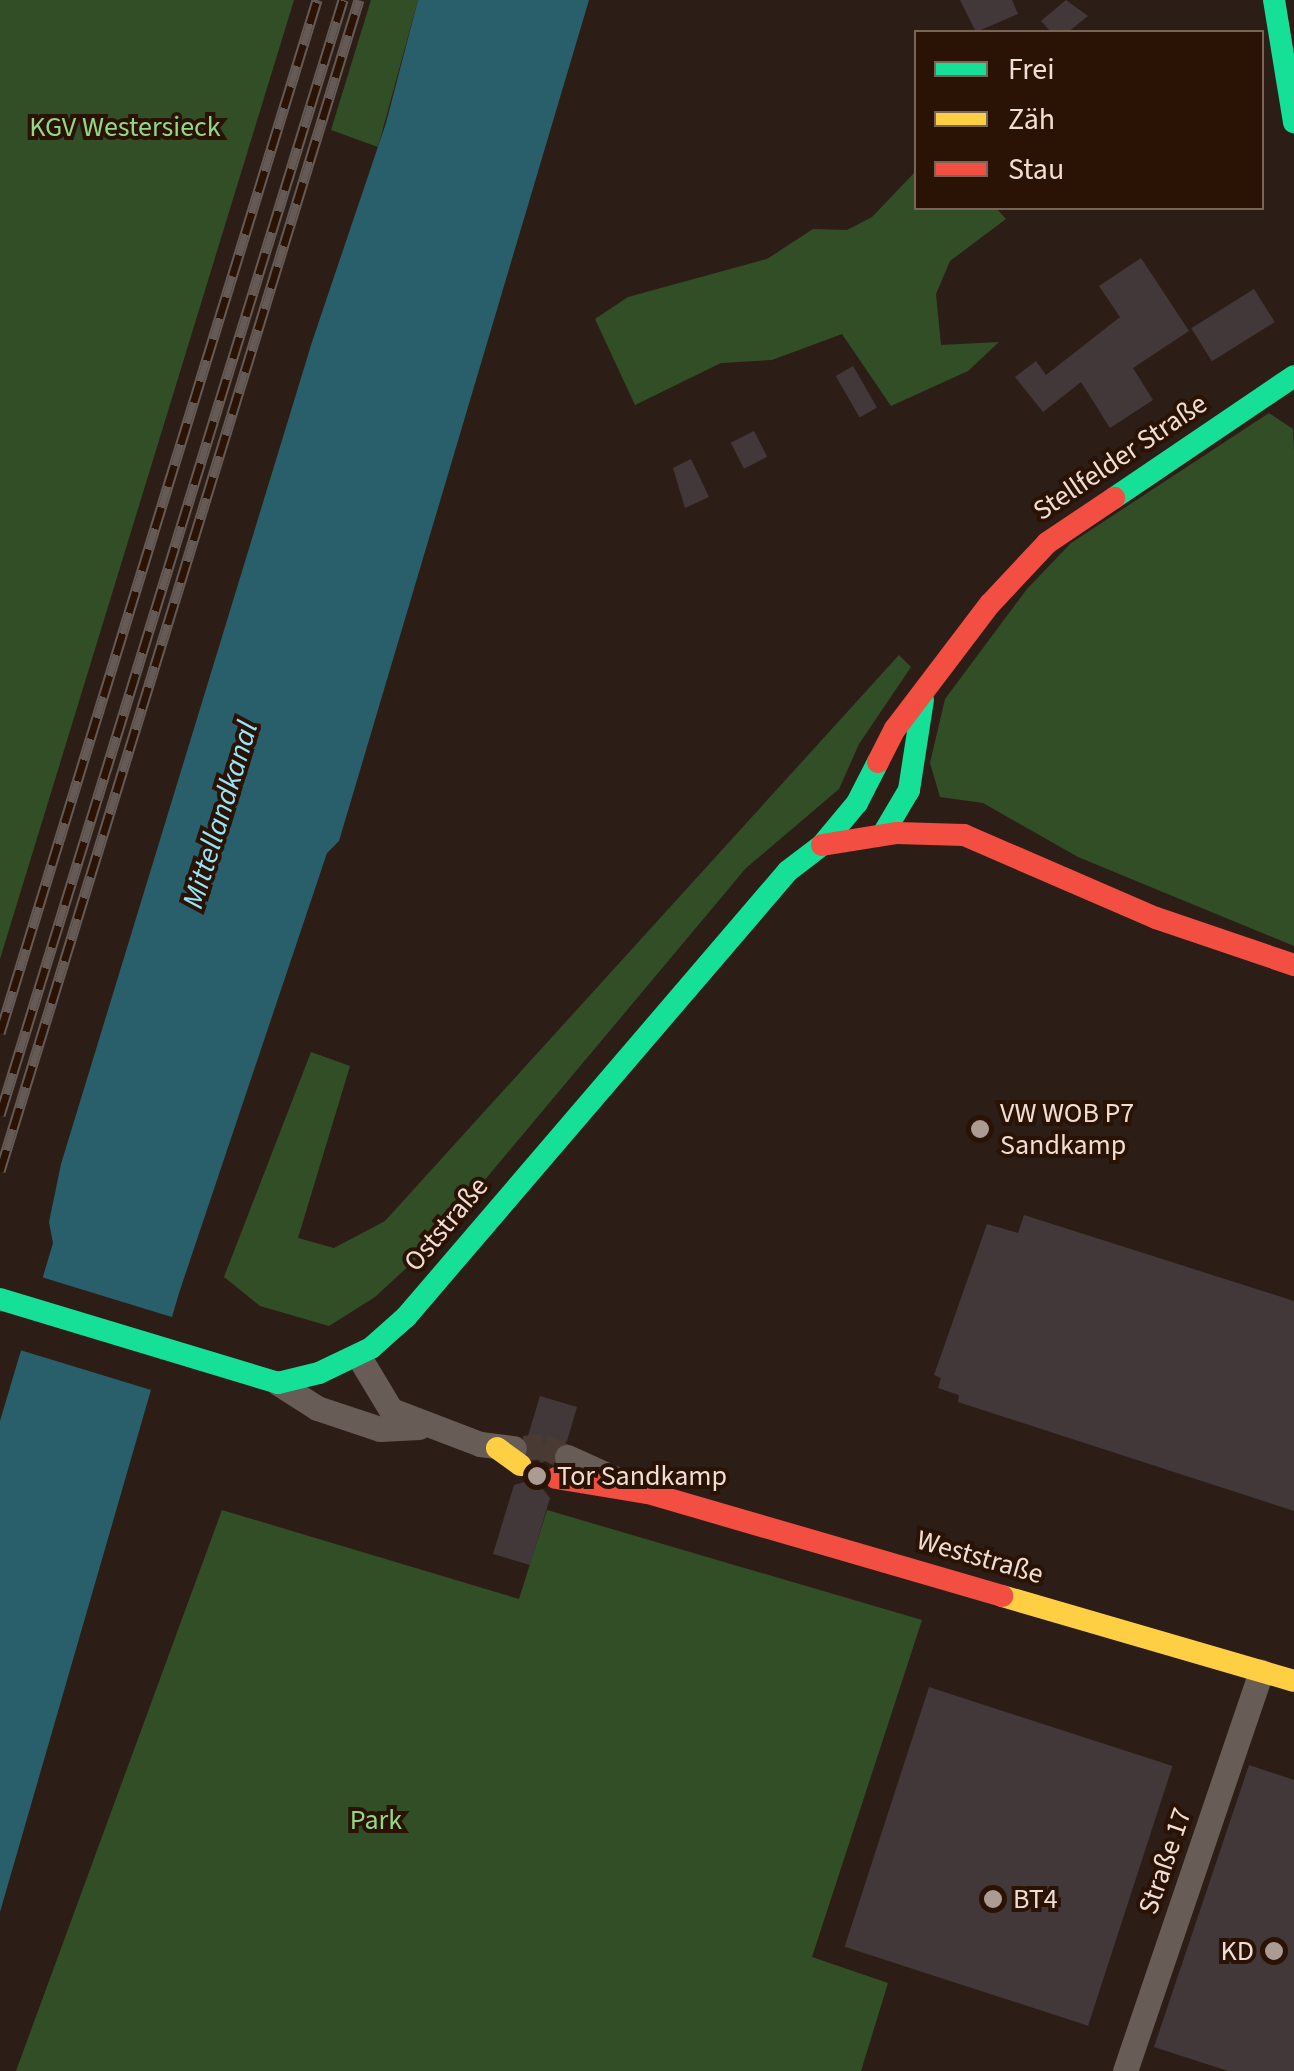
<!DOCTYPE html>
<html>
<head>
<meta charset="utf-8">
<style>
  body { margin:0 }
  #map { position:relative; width:1294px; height:2071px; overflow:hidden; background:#2c1e16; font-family:"Source Sans 3",sans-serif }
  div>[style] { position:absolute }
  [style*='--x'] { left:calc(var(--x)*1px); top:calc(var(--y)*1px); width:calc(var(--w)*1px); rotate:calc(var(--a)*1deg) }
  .green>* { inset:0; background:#324e27 }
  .water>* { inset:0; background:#295f6a }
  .pier>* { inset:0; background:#2c1e16; transform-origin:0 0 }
  .building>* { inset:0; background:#433839; transform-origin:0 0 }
  .street-tunnel>* { height:25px; margin-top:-12.5px; transform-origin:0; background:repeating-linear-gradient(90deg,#493b33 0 25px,transparent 0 37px) }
  .street>* { height:25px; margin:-12.5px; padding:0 12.5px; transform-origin:12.5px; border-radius:12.5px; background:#675c56 }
  .fast>* { height:22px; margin:-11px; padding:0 11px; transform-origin:11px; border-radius:11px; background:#16e098 }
  .slow>* { height:22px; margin:-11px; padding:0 11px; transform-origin:11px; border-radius:11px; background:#ffcf43 }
  .jam>* { height:22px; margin:-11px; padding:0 11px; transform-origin:11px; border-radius:11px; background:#f24e42 }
  .rail>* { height:11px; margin-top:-5.5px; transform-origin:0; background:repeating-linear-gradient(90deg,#2a1205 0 22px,#655a55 0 44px); box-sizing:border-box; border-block:2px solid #655a55 }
  .dots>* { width:28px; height:28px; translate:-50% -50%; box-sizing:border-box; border:5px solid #2a1205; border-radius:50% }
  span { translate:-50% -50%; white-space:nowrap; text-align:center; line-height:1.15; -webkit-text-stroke:8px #2a1205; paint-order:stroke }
  .park-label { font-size:28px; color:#93d982 }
  .street-label { font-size:28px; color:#f0ded5 }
  .poi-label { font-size:28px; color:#f0ded5 }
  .left { translate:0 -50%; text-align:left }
  .right { translate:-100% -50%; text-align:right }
  .water-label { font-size:30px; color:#96e6fa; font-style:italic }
  .legend { position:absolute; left:914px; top:30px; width:350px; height:180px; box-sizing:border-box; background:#2a1205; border:2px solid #796458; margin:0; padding:12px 18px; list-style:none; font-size:30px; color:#f0ded5 }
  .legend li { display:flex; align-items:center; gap:20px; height:50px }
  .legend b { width:50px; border:2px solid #796458 }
</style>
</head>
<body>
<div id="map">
  <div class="green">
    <div style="clip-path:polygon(0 0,294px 0,0 959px)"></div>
    <div style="clip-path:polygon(371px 0,418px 0,378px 147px,331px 130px)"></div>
    <div style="clip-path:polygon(916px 171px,916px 208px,996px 208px,1006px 219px,950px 261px,936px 294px,941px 345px,999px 342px,968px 371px,891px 406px,842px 334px,772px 360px,721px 363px,635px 405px,595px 319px,628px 297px,767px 259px,813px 229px,847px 230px,872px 217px)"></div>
    <div style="clip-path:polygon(1269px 413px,1293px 429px,1294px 451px,1294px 946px,1078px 857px,983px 803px,940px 797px,930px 763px,945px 699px,1027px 589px,1071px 543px)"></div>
    <div style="clip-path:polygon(899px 655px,911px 667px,859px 744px,839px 789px,746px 868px,427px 1249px,375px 1297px,329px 1326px,260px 1306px,224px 1277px,311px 1052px,350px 1066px,298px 1238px,334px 1248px,385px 1221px)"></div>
    <div style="clip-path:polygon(222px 1510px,519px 1599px,547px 1510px,922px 1620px,812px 1957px,888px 1983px,861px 2071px,16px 2071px)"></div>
  </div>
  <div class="water">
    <div style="clip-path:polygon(418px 0,589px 0,339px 841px,327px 853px,179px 1293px,0 1912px,0 1421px,53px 1243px,49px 1222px,61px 1164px,312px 342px,386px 123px)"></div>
  </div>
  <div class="pier">
    <div style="left:38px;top:1276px;width:145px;height:76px;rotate:17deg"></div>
  </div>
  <div class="building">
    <div style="clip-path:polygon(960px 0,1012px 0,1018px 14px,976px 32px)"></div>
    <div style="clip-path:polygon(1066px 0,1088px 16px,1068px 32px,1051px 32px,1041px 21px)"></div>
    <div style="clip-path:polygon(1141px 258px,1189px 331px,1133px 368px,1153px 400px,1110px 428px,1081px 382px,1043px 412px,1015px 377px,1036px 361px,1046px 375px,1120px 317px,1099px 286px)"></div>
    <div style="left:1254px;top:289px;width:39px;height:74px;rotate:58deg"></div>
    <div style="left:853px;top:366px;width:48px;height:20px;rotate:60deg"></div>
    <div style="left:754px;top:431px;width:29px;height:26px;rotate:63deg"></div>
    <div style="clip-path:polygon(691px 459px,709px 497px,685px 508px,673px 468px)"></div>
    <div style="clip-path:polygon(1024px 1215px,1294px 1301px,1294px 1511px,958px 1402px,959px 1395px,938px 1388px,941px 1378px,934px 1375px,987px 1224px,1018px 1233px)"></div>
    <div style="clip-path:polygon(540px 1396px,577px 1407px,567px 1441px,541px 1464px,527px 1439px)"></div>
    <div style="clip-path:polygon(535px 1479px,550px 1498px,530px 1565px,493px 1554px,514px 1485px)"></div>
    <div style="left:929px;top:1687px;width:256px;height:273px;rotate:18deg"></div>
    <div style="clip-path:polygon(1249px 1765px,1294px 1780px,1294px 2071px,1228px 2071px,1154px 2047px)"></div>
  </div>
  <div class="street-tunnel">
    <div style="--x:524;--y:1448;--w:19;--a:-6"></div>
    <div style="--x:543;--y:1446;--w:26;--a:25"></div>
  </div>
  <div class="street">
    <div style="--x:359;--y:1357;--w:62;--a:58.9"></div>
    <div style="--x:391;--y:1410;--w:95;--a:20.9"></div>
    <div style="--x:480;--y:1444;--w:34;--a:7"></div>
    <div style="--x:278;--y:1383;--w:46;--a:32.7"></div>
    <div style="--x:317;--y:1408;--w:66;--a:18.4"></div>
    <div style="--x:380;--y:1429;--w:39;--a:-3"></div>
    <div style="--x:567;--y:1457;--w:54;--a:24.2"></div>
    <div style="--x:1125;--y:2071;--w:422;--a:-71.2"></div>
  </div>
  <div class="fast">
    <div style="--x:1274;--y:0;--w:124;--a:80.7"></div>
    <div style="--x:1114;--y:498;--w:217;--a:-34.1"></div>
    <div style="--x:883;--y:834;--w:51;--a:-59.4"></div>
    <div style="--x:909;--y:790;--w:91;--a:-81.2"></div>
    <div style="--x:0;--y:1299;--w:290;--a:16.8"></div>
    <div style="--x:278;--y:1383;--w:42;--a:-13.7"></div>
    <div style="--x:319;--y:1373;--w:58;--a:-25.7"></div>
    <div style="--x:371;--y:1348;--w:47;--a:-41.5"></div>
    <div style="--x:406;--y:1317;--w:587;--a:-49.42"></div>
    <div style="--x:788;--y:871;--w:43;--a:-37.4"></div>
    <div style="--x:822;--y:845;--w:55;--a:-50.2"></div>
    <div style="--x:857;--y:803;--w:46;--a:-62.9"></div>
  </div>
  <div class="slow">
    <div style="--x:497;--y:1448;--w:29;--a:36"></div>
    <div style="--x:1002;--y:1596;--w:304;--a:16.2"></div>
  </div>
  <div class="jam">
    <div style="--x:878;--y:762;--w:37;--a:-63"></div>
    <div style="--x:895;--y:729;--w:157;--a:-52.8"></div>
    <div style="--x:990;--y:604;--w:83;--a:-46.9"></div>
    <div style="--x:1047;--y:543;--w:81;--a:-33.9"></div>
    <div style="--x:822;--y:845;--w:76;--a:-9.1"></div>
    <div style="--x:897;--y:833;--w:67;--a:1.7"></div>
    <div style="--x:964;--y:835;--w:209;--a:23.4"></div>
    <div style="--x:1156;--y:918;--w:146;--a:18.8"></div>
    <div style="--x:556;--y:1478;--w:93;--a:9.3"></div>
    <div style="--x:648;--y:1493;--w:369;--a:16.2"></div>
  </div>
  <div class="rail">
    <div style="--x:0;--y:1033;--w:1081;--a:-72.94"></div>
    <div style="--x:0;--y:1115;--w:1167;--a:-72.9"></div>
    <div style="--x:0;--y:1171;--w:1225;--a:-72.96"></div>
  </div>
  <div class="dots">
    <div style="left:980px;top:1129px;background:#ab9b92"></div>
    <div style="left:537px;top:1476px;background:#ab9b92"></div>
    <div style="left:993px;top:1899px;background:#ab9b92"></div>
    <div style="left:1274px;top:1951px;background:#ab9b92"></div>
  </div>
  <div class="park-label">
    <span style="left:125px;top:127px">KGV Westersieck</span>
    <span style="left:376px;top:1820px">Park</span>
  </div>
  <div class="street-label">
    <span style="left:1120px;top:457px;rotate:-34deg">Stellfelder Straße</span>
    <span style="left:446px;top:1224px;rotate:-50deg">Oststraße</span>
    <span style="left:980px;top:1557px;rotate:16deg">Weststraße</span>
    <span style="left:1165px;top:1861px;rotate:-71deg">Straße 17</span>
  </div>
  <div class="poi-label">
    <span class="left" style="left:1000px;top:1129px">VW WOB P7<br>Sandkamp</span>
    <span class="left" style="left:557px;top:1476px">Tor Sandkamp</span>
    <span class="left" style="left:1013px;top:1899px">BT4</span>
    <span class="right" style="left:1254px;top:1951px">KD</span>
  </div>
  <div class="water-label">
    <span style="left:221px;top:815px;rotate:-73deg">Mittellandkanal</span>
  </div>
  <ul class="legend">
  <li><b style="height:12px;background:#16e098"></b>Frei</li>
  <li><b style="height:12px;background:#ffcf43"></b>Zäh</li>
  <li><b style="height:12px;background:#f24e42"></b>Stau</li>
  </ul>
</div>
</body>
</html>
